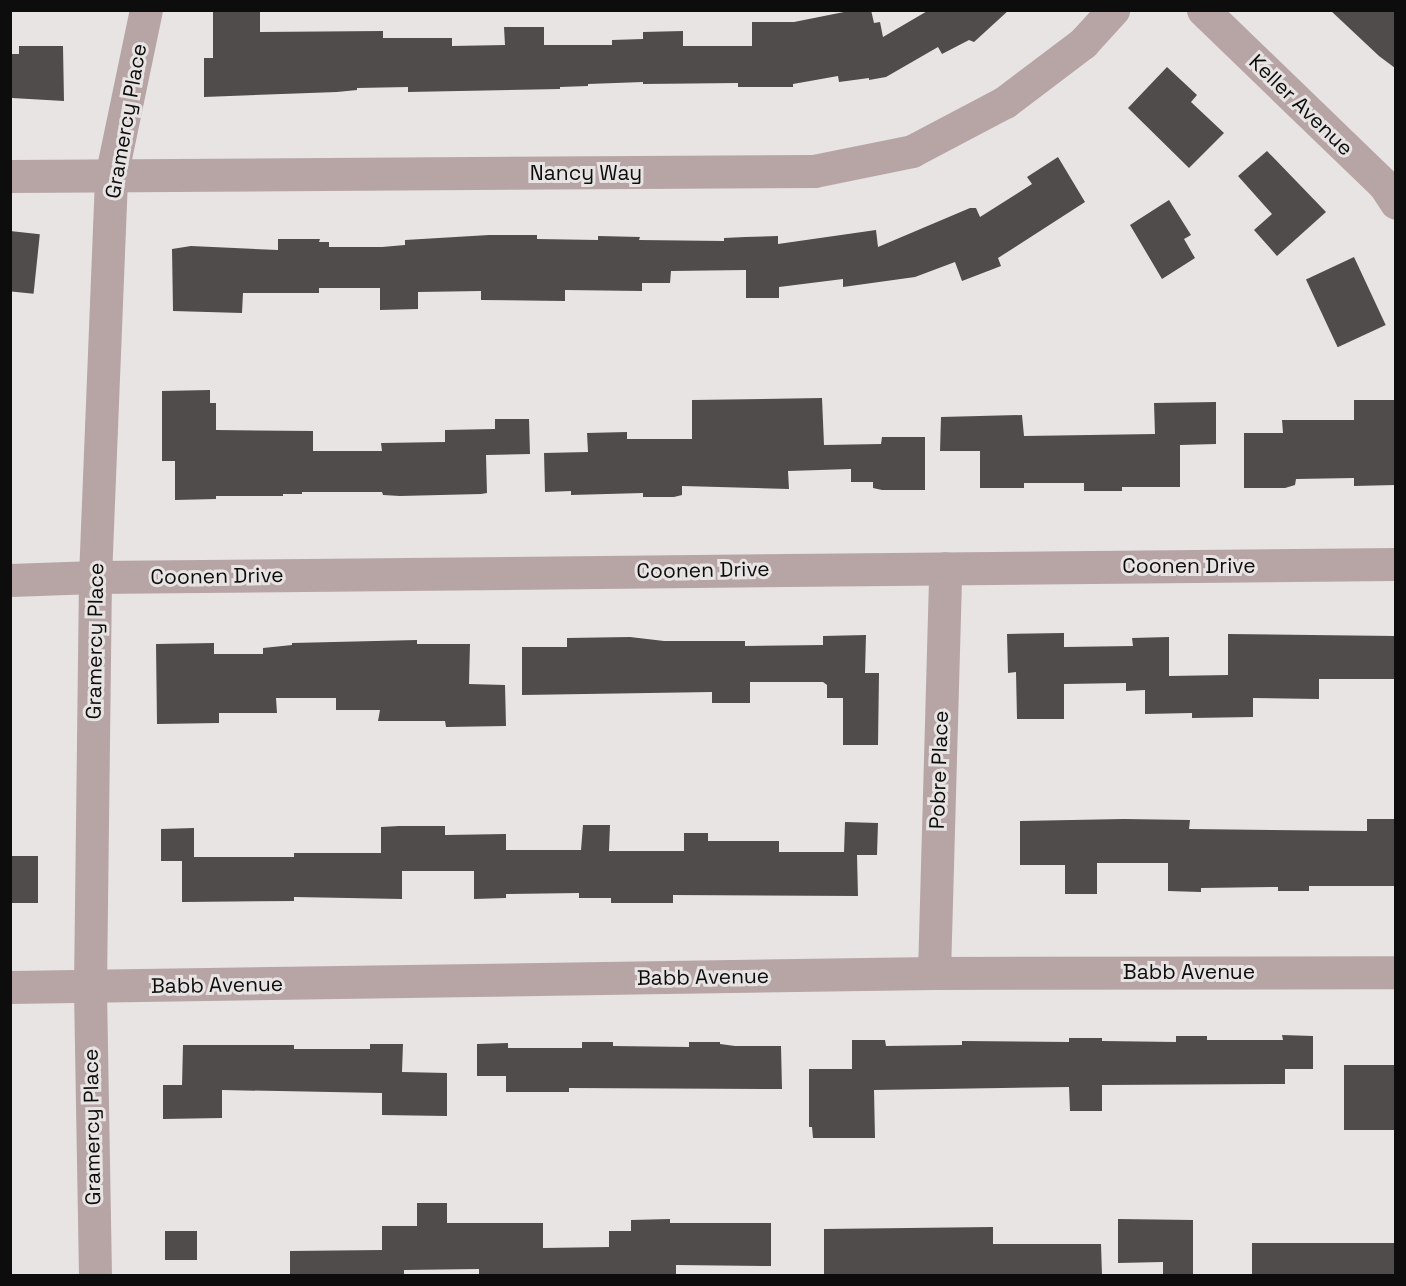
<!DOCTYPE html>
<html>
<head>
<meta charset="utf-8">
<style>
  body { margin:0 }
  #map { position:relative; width:1406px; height:1286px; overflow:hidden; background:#e8e4e4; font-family:"Space Grotesk",sans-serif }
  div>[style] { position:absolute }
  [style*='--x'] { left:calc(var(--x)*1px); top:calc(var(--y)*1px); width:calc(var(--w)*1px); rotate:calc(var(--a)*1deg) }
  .building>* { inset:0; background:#504c4c; transform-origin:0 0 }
  .minor>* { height:33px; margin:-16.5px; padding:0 16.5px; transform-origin:16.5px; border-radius:16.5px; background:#b7a5a5 }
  span { translate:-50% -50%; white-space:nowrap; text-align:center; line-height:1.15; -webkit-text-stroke:6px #e8e4e4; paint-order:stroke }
  .street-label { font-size:21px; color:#0e0d0d }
  .frame { position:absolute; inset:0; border:12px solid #0e0d0d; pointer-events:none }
</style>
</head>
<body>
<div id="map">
  <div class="building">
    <div style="clip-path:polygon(260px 10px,260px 32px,383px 31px,383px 38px,452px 38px,452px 46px,505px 45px,504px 27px,544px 27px,544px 45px,612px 45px,612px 40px,643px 39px,643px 32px,683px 31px,683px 46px,752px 46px,752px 22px,794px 22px,854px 10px,871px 10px,874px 23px,880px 22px,883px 37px,929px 10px,1009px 10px,974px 42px,969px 40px,942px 54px,938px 47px,886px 77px,869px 80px,869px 78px,839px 82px,838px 76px,793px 84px,793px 87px,738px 87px,738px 83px,643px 84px,643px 82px,588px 84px,588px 86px,560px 87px,560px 89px,408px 92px,408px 87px,357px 88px,357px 90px,337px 92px,204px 97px,204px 58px,213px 58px,213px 11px)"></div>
    <div style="clip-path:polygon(1330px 10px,1395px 10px,1395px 68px,1379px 56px)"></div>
    <div style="clip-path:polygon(19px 46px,63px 46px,64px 101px,12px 98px,10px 54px,19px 54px)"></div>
    <div style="clip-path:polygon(1167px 67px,1197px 95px,1191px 102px,1224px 133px,1189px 168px,1128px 108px)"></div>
    <div style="clip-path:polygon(1267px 151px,1326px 212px,1277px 256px,1254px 230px,1272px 214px,1238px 176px)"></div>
    <div style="clip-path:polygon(1058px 157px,1085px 202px,998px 258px,1001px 266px,962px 281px,955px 262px,915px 277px,843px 287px,843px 279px,779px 287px,779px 298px,746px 298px,746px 270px,671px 271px,670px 283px,642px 283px,642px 291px,565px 290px,565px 301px,481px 300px,481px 291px,418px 292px,418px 309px,380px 310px,380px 288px,319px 288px,319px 293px,243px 293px,242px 313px,173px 311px,172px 249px,191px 246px,278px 250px,278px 239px,320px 239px,319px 242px,329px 242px,329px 247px,382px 247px,405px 245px,405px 240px,489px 235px,537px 235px,537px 239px,598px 240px,598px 236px,640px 237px,639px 240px,724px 241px,724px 238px,745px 237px,778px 236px,778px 244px,876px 230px,878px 247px,970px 208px,976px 208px,980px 217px,1032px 184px,1027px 177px)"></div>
    <div style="clip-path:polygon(1169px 200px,1191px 235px,1184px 239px,1195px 258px,1162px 279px,1130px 225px)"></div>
    <div style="left:10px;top:231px;width:30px;height:60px;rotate:6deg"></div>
    <div style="left:1354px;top:257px;width:75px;height:53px;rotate:65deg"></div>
    <div style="clip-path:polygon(210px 390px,210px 403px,216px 403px,216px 430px,313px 431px,313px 451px,382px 451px,381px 443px,445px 442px,445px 430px,495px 429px,495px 419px,529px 419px,530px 454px,486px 455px,487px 493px,481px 494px,400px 496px,383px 495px,382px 492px,302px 492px,302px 494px,283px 494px,283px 496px,216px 496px,216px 499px,175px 500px,175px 461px,162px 461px,162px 391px)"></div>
    <div style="clip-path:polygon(822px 398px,824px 445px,881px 444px,882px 437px,925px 437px,925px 490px,882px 490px,873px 488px,873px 482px,851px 482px,851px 469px,788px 471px,789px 489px,682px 486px,682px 495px,674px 497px,643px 497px,643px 493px,571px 495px,571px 491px,545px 492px,544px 453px,588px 452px,587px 433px,627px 432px,627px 439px,692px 439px,692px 400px)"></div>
    <div style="clip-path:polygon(1354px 400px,1395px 400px,1395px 485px,1354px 486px,1354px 478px,1296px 479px,1295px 485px,1285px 488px,1244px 488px,1244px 433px,1283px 433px,1282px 420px,1354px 420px)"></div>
    <div style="clip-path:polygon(1216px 402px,1216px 444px,1180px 445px,1180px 487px,1122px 487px,1122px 491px,1084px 491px,1084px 483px,1024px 483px,1024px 488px,980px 488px,980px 451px,940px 451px,941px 417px,1022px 415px,1024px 436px,1155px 434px,1154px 403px)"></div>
    <div style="clip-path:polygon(1064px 633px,1064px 647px,1133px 646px,1132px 638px,1169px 637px,1169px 676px,1228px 675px,1228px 634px,1395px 636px,1395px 679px,1319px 679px,1319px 699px,1253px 698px,1253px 717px,1192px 718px,1192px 713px,1145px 714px,1145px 690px,1126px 691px,1126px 683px,1064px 684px,1064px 719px,1017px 719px,1016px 672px,1008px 673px,1007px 634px)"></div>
    <div style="clip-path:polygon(866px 635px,865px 673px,879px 673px,878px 745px,843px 745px,843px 698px,827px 698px,827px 685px,823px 682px,750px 682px,750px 703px,712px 703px,712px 692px,522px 695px,522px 647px,567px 647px,567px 638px,630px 637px,664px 641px,745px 641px,745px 646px,823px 645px,823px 636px)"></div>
    <div style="clip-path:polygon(417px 640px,417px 644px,470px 644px,469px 684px,505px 685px,506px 726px,446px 727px,445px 721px,378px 721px,380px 710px,336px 710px,336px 698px,276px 698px,277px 713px,219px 713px,219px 723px,157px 724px,156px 644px,214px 643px,214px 654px,263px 654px,263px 648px,292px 645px,292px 643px)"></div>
    <div style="clip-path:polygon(1124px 819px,1190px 820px,1189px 829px,1367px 831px,1367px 819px,1395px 819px,1395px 886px,1309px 886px,1309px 891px,1278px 891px,1278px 887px,1201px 888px,1201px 892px,1168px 891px,1168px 863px,1097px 863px,1097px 894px,1065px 894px,1065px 865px,1020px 865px,1020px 821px)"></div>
    <div style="clip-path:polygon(845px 822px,878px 823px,877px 855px,857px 855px,858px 896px,673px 895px,673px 903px,611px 903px,611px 898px,579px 898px,579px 893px,506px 894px,506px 898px,474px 899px,474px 871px,402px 871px,402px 899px,294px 897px,294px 901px,182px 902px,182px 861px,161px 861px,161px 829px,194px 828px,194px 857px,294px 857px,294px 853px,381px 853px,381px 827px,399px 826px,445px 826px,445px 835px,506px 834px,506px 850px,581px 850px,583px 825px,610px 825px,609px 851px,684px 851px,684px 833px,708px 833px,708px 841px,779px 841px,779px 852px,844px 852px)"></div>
    <div style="left:38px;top:856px;width:47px;height:28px;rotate:90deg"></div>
    <div style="clip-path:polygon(1282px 1035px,1313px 1036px,1313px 1069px,1285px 1069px,1285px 1084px,1102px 1085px,1102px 1111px,1070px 1111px,1069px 1087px,874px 1090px,875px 1138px,813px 1138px,812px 1127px,809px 1127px,809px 1069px,852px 1069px,852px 1040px,885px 1040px,886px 1046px,962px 1045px,962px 1041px,1069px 1042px,1069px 1038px,1102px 1038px,1102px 1041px,1176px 1042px,1176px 1036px,1207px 1036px,1207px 1040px,1283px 1040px)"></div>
    <div style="clip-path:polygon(582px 1042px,613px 1042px,613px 1046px,689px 1047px,689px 1042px,720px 1042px,720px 1044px,735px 1046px,781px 1046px,782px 1089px,569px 1088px,569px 1092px,506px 1092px,506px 1076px,477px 1076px,477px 1044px,508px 1043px,508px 1048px,582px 1048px)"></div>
    <div style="clip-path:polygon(370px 1044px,403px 1044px,402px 1072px,447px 1073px,447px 1116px,382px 1115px,382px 1093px,222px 1090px,222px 1118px,163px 1119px,163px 1085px,182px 1085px,183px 1045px,294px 1045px,294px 1049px,370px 1049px)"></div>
    <div style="left:1344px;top:1065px;width:51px;height:65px"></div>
    <div style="clip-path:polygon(417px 1203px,447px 1203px,447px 1223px,543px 1223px,543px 1248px,609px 1247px,609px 1231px,631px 1231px,631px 1220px,670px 1219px,670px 1223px,771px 1223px,771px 1266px,676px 1265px,676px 1275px,479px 1275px,479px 1269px,404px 1270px,404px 1275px,290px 1275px,290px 1251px,382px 1250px,382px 1226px,417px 1226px)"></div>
    <div style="clip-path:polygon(1118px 1219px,1193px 1220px,1193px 1275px,1163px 1275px,1163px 1262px,1118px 1263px)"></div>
    <div style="clip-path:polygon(993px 1227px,993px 1244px,1101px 1244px,1102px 1275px,824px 1275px,824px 1229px)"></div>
    <div style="left:165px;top:1231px;width:32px;height:29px"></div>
    <div style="left:1252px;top:1243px;width:143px;height:32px"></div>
  </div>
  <div class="minor">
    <div style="--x:1203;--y:10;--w:253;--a:44"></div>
    <div style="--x:1385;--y:186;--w:20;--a:57"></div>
    <div style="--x:10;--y:176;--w:804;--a:-0.36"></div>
    <div style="--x:814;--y:171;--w:100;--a:-11.5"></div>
    <div style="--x:912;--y:151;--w:105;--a:-27.8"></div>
    <div style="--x:1005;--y:102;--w:98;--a:-37.1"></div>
    <div style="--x:1083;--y:43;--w:45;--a:-47.7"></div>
    <div style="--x:10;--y:580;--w:85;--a:-2"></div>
    <div style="--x:95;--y:577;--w:1301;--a:-0.57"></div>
    <div style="--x:934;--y:973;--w:405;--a:-88.4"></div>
    <div style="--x:10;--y:987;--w:924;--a:-0.87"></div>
    <div style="--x:934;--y:973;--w:462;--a:-0.1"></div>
    <div style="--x:95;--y:1276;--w:289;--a:-91"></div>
    <div style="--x:90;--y:987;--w:410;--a:-89.3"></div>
    <div style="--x:95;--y:577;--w:400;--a:-87.7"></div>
    <div style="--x:111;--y:177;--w:171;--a:-78.2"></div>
  </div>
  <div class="street-label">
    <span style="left:1301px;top:105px;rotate:44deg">Keller Avenue</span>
    <span style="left:126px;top:121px;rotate:-80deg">Gramercy Place</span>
    <span style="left:586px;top:173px">Nancy Way</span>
    <span style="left:1189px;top:566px">Coonen Drive</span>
    <span style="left:703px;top:570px;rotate:-1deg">Coonen Drive</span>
    <span style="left:217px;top:576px;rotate:-1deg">Coonen Drive</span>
    <span style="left:95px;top:641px;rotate:-89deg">Gramercy Place</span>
    <span style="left:939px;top:770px;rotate:-88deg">Pobre Place</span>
    <span style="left:1189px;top:972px">Babb Avenue</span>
    <span style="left:703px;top:977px;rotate:-1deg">Babb Avenue</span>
    <span style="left:217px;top:985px;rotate:-1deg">Babb Avenue</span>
    <span style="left:92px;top:1127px;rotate:-91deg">Gramercy Place</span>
  </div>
  <div class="frame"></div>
</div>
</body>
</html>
